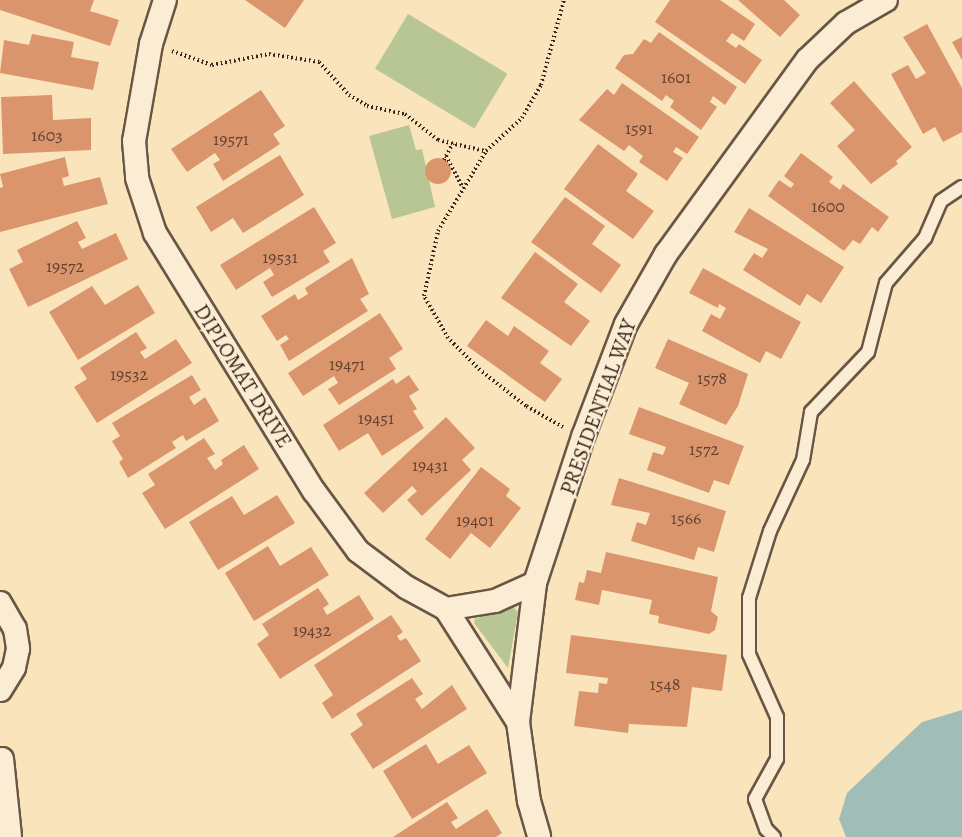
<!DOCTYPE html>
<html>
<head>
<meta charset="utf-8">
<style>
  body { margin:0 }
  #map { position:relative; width:962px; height:837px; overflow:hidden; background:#f9e4bb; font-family:Alegreya,serif }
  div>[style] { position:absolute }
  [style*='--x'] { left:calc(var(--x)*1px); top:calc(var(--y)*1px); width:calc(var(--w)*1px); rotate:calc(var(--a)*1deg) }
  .green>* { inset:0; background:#b8c594; transform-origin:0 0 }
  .water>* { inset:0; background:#a0bdb8 }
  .building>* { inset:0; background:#db956d }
  .round { border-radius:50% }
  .path>* { height:4px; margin-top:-2px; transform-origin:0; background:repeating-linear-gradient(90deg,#3a261e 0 1.5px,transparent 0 4.5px) }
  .roads { filter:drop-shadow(2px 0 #6a5645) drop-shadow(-2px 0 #6a5645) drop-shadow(0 2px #6a5645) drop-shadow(0 -2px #6a5645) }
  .lane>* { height:12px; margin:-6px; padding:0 6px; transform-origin:6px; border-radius:6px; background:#fbedd3 }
  .street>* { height:22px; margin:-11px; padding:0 11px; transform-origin:11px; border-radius:11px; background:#fbedd3 }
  span { translate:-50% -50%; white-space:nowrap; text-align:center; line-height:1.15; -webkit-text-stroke:4.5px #fbedd3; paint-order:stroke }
  .number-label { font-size:18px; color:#624232 }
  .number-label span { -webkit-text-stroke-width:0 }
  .street-label { font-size:21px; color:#3a261e }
</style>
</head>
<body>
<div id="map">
  <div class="green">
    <div style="left:408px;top:14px;width:116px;height:64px;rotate:31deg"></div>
    <div style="clip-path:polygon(409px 125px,416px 150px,422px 149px,435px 207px,392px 219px,369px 136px)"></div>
    <div style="clip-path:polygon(513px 607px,518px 612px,508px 668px,474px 623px,475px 619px)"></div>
  </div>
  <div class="water">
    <div style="clip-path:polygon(962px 710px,962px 837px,846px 837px,839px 819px,847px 793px,922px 722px)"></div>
  </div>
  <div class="building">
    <div style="clip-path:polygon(0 0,94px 0,90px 11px,119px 20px,110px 46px,0 10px)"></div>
    <div style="clip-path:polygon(245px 0,304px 0,285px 28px)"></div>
    <div style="clip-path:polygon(670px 0,720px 0,755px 24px,744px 41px,732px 33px,726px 41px,736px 48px,739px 44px,762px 60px,745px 84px,655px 22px)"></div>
    <div style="clip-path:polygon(738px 0,784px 0,800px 15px,780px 37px)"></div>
    <div style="clip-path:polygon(927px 24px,962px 88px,962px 132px,943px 142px,935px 127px,923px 134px,891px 74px,908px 65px,916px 79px,926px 73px,903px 37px)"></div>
    <div style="clip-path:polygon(659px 32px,737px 87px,725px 105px,713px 96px,710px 102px,717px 107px,701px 130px,670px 107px,674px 101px,666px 95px,662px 101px,615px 68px,624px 55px,633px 54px,644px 39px,651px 43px)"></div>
    <div style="clip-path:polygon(32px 34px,74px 42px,71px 57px,99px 62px,93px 90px,0 73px,4px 40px,29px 45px)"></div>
    <div style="clip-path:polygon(962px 37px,962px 60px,952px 42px)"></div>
    <div style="clip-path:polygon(854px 81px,912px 147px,896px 161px,898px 164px,871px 184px,837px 146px,855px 130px,830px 103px)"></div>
    <div style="clip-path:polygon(622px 83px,699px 137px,687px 154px,676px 147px,673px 152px,683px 158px,667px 181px,639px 162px,643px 156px,629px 145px,624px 151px,579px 120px,607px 89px,614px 95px)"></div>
    <div style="clip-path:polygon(261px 90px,285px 126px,273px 134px,280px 144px,223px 181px,213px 164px,220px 160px,215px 153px,187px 172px,171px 149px)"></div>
    <div style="clip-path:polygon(52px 95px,53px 120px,91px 118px,91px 150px,3px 154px,1px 97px)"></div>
    <div style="clip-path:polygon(598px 144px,638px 174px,626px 191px,654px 211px,633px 239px,564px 189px)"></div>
    <div style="clip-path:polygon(801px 153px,833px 177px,829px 182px,840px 190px,843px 184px,889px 217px,878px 232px,872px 227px,860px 244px,853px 240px,844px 251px,768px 196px,779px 180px,791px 188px,794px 184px,784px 176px)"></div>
    <div style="clip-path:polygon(280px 155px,304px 195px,243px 233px,233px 218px,211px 232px,196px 207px)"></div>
    <div style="clip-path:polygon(65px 157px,69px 176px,62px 178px,64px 186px,100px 177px,108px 204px,0 232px,0 188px,3px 187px,0 174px)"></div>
    <div class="round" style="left:425px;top:158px;width:26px;height:26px"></div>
    <div style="clip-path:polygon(565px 197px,605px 226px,592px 244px,621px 265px,601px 293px,531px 242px)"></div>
    <div style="clip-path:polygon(314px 207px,336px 243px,323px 251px,330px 262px,272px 297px,263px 282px,274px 275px,270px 268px,236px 290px,220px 265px)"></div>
    <div style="clip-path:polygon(749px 208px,844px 267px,821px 303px,807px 294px,800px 306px,743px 270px,754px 253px,762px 258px,768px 249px,734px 232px)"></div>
    <div style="clip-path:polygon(77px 221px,86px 238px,78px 242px,82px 249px,116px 233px,128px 259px,28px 307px,9px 269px,23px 262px,17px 250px)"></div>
    <div style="clip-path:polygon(535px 252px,578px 284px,564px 302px,590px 321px,571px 346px,501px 298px)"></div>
    <div style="clip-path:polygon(352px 258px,369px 294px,360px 299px,368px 311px,289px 361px,280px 345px,289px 339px,286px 335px,277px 341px,261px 316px,295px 294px,298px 300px,308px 294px,305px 288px)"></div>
    <div style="clip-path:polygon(703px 268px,801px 322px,781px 359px,766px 351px,760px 363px,702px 331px,711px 314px,720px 319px,726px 308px,719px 304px,718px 308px,689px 293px)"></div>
    <div style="clip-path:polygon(138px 285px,155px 313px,78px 360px,49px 312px,92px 286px,105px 305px)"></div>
    <div style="clip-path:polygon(380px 313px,403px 349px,389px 358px,396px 369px,339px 405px,328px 389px,338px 383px,334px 376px,303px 396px,288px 373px)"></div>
    <div style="clip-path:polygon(486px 320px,508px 336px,514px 326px,549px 351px,540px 363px,562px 379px,545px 402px,467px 346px)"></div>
    <div style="clip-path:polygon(136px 332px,147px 348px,140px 352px,145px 359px,176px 339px,192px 363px,97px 423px,74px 387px,87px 379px,80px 368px)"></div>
    <div style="clip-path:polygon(668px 339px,748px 374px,738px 406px,726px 425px,679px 404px,689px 383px,655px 368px)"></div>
    <div style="clip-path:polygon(192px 375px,201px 390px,189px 397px,194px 405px,205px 397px,219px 421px,186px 441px,183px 435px,172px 442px,176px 448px,128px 478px,119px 462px,123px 459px,112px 441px,120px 436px,112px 423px)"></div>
    <div style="clip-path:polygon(409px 375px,419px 390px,409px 396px,417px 409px,413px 411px,424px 428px,382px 456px,368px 433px,339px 451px,323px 425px,393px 379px,396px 384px)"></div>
    <div style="clip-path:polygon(639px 407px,744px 446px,729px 485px,714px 480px,709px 493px,647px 470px,653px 452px,663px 455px,666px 447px,629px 434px)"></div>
    <div style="clip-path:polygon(446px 417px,475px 448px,462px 460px,471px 470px,422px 516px,407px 500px,417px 491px,412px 486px,383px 513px,364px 493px)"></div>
    <div style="clip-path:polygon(204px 438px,215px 454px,207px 458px,215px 470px,223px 464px,221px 460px,244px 445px,259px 469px,165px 529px,142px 493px,155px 485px,148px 474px)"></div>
    <div style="clip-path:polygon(481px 467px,510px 489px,506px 496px,521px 508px,490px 548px,471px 533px,450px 559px,425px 539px)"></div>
    <div style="clip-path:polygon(619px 478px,726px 511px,714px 552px,698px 547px,694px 560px,631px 541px,637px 522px,646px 525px,650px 513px,611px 505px)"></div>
    <div style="clip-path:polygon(277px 495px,295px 523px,218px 570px,189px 522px,232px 496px,244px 515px)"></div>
    <div style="clip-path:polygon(268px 546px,280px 566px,311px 547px,329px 575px,254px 621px,225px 573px)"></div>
    <div style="clip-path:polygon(606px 552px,718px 577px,711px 611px,718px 617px,715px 630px,709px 634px,658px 623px,659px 616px,649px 614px,652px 600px,602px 590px,599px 605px,575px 600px,579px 582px,584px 583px,587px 570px,601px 573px)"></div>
    <div style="clip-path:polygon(318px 588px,329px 604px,323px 608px,327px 615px,359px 595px,374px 619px,280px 679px,257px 644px,269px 635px,262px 624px)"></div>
    <div style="clip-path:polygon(391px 615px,403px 632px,397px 636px,400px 641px,406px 638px,421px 661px,332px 719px,322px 703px,333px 695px,314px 665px)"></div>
    <div style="clip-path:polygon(571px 635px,727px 655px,722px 691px,692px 687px,687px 727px,629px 724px,628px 733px,574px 726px,579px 691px,598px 693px,599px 683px,607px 684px,608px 678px,566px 673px)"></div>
    <div style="clip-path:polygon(412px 678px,423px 694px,415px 699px,422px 709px,452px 685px,467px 709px,373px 769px,350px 734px,363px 725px,356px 714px)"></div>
    <div style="clip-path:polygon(426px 744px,438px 764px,469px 745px,487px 773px,412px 819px,383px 771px)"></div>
    <div style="clip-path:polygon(447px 802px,458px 818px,451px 822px,456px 829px,487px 809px,502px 833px,496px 837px,393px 837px)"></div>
  </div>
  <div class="path">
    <div style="--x:172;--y:51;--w:42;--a:19.3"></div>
    <div style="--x:212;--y:65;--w:58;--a:-10.9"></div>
    <div style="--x:269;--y:54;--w:51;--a:9.1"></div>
    <div style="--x:319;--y:62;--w:45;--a:47.7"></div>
    <div style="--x:349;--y:95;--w:21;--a:31"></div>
    <div style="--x:367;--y:106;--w:39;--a:12"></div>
    <div style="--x:405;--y:114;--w:42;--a:38.2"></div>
    <div style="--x:438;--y:140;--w:48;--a:13.2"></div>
    <div style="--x:446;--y:156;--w:36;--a:62"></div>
    <div style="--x:444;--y:160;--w:19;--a:-62"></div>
    <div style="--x:563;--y:427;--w:43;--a:-150.4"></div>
    <div style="--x:526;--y:406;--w:58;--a:-142"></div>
    <div style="--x:480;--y:370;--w:45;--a:-135"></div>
    <div style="--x:448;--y:338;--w:48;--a:-119.7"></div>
    <div style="--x:424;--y:296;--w:66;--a:-77.8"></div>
    <div style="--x:438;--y:231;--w:93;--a:-59"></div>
    <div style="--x:486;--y:151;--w:49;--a:-42.5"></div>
    <div style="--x:522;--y:118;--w:38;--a:-60"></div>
    <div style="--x:541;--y:85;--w:88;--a:-74.9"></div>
  </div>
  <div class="roads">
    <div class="lane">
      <div style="--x:774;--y:837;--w:11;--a:-135"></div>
      <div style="--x:766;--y:829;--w:32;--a:-110"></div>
      <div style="--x:755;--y:799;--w:46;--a:-61.2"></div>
      <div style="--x:777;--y:759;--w:42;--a:-90"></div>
      <div style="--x:777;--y:717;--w:69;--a:-114"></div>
      <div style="--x:749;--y:654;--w:56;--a:-90"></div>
      <div style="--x:749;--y:598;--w:70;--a:-72.6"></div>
      <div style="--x:770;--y:531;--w:78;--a:-65.1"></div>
      <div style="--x:803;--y:460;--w:49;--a:-80.5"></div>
      <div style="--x:811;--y:412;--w:83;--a:-46.5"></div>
      <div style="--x:868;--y:352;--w:71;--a:-75.4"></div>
      <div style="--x:886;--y:283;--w:60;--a:-49.1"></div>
      <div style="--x:925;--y:238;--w:40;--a:-66.6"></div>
      <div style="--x:941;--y:201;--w:25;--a:-34"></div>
    </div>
    <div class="street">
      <div style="--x:165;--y:0;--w:46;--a:107.7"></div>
      <div style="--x:151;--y:44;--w:98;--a:99.9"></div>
      <div style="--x:134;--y:141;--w:37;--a:85"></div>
      <div style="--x:137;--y:178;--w:58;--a:71.9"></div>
      <div style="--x:155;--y:233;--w:303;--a:58.4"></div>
      <div style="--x:314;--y:491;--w:74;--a:53.7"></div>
      <div style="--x:358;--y:551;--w:60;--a:36.9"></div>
      <div style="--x:406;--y:587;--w:46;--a:28.8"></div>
      <div style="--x:446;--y:609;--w:50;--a:-9.3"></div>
      <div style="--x:495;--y:601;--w:44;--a:-24.2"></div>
      <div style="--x:0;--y:603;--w:30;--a:60"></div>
      <div style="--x:15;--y:629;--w:20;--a:81"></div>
      <div style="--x:18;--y:649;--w:19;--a:102"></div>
      <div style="--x:14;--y:668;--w:26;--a:122"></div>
      <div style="--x:446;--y:609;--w:134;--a:57.5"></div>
      <div style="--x:518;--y:722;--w:80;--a:82.1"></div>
      <div style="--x:529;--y:801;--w:37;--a:74"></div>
      <div style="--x:518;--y:722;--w:140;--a:-83"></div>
      <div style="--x:535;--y:583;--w:154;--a:-71.8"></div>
      <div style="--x:583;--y:437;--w:121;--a:-69.2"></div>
      <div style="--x:626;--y:324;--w:81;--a:-60.3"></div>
      <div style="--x:666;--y:254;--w:240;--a:-54"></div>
      <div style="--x:807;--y:60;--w:54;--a:-43.5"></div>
      <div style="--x:846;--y:23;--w:46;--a:-29.9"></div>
      <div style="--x:2;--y:759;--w:78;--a:84.1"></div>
    </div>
  </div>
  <div class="number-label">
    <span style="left:676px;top:77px">1601</span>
    <span style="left:639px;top:128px">1591</span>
    <span style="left:47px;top:135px">1603</span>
    <span style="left:231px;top:139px">19571</span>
    <span style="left:828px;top:206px">1600</span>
    <span style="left:280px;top:257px">19531</span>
    <span style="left:65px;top:266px">19572</span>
    <span style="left:347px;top:364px">19471</span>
    <span style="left:129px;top:374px">19532</span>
    <span style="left:712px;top:378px">1578</span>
    <span style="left:376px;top:418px">19451</span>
    <span style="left:704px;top:449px">1572</span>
    <span style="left:430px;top:465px">19431</span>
    <span style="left:686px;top:518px">1566</span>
    <span style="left:475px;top:520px">19401</span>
    <span style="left:312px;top:630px">19432</span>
    <span style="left:665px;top:684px">1548</span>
  </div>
  <div class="street-label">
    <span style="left:243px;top:376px;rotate:58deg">DIPLOMAT DRIVE</span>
    <span style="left:598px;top:407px;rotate:-70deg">PRESIDENTIAL WAY</span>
  </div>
</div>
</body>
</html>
